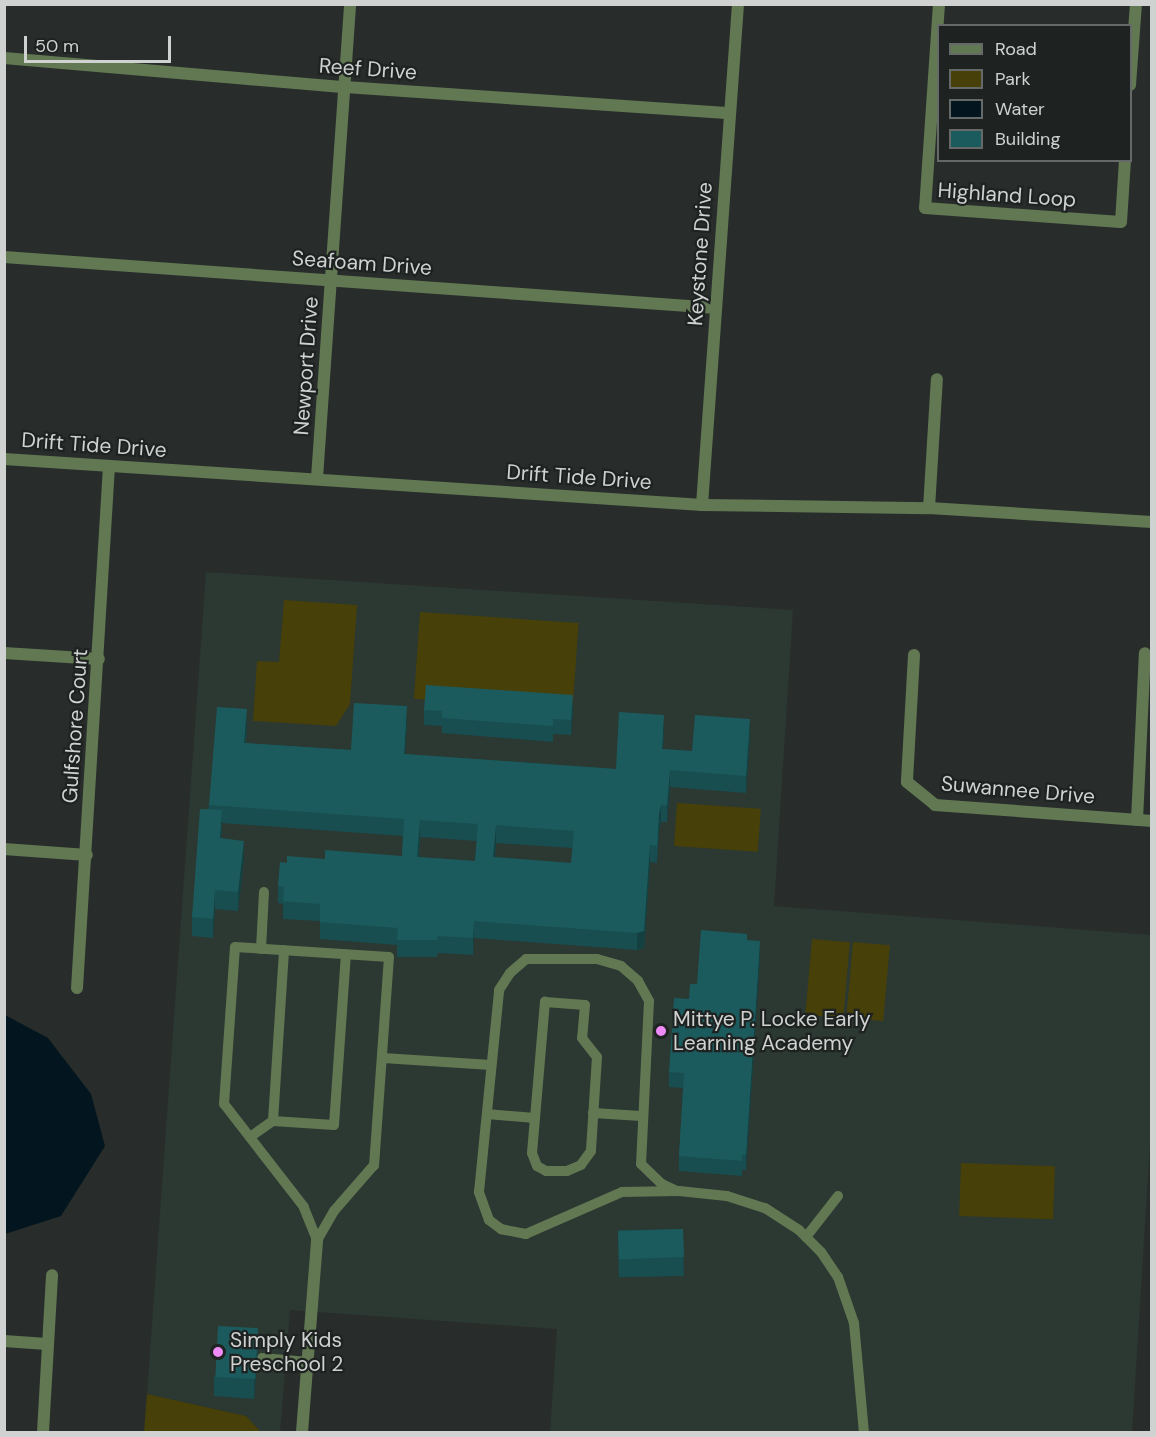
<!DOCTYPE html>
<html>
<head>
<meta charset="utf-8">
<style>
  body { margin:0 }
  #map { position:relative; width:1156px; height:1437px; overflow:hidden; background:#282d2b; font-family:"DM Sans",sans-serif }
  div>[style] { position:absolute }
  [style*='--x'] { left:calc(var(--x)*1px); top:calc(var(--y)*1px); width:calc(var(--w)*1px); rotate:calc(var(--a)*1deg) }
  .built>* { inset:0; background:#2c3832 }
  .green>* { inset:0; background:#474009; transform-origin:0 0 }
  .water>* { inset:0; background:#03161f }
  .lane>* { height:10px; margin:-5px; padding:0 5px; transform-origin:5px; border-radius:5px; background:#627853 }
  .street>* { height:12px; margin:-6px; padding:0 6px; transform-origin:6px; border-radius:6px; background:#627853 }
  .wall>* { inset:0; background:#184e50; transform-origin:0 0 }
  .shaded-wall>* { inset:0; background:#144041 }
  .building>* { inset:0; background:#1c5b5d; transform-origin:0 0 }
  .dots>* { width:16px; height:16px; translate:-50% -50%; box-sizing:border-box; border:3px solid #1e2321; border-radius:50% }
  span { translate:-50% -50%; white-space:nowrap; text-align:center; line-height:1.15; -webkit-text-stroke:4.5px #1e2321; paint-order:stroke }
  .street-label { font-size:21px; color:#cfd2d1 }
  .poi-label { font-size:21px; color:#cfd2d1 }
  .left { translate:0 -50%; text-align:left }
  .frame { position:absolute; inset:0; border:6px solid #cfd2d1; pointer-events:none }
  .legend { position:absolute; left:937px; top:24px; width:195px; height:138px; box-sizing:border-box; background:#1e2321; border:2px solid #656967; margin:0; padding:8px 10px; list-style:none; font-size:18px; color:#cfd2d1 }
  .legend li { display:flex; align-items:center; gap:12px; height:30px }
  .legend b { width:30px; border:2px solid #656967 }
  .scale { position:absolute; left:24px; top:36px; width:147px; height:27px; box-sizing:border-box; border:3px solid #cfd2d1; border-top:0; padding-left:8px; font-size:18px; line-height:21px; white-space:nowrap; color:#cfd2d1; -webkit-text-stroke:4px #1e2321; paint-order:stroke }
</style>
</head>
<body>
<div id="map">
  <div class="built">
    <div style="clip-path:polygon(206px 572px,793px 610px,774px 906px,1151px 935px,1151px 1128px,1132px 1432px,550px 1432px,557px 1329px,290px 1310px,280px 1432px,261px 1432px,246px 1416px,147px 1394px)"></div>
  </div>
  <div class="green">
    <div style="clip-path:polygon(284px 600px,357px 605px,350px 704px,336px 726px,253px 721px,257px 661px,279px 662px)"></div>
    <div style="left:420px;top:612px;width:159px;height:87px;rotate:4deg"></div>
    <div style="left:677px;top:803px;width:84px;height:43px;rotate:4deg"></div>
    <div style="left:812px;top:939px;width:38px;height:76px;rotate:5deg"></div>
    <div style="left:853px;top:942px;width:37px;height:76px;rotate:5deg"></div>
    <div style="left:961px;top:1163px;width:94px;height:53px;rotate:2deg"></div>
    <div style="clip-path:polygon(147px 1394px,246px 1416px,261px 1432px,144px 1432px)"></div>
  </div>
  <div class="water">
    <div style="clip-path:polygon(5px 1015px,48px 1038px,91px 1094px,105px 1146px,61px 1216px,5px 1234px)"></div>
  </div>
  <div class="lane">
    <div style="--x:235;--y:947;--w:154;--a:3.7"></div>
    <div style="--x:389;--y:957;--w:209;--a:94.1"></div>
    <div style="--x:374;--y:1165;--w:61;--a:131"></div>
    <div style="--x:334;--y:1211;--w:34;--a:120"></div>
    <div style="--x:317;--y:1240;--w:35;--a:-112"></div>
    <div style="--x:304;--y:1207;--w:130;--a:-127.8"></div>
    <div style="--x:224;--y:1104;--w:157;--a:-86"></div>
    <div style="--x:261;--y:949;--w:57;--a:-87"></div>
    <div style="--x:545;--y:1002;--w:40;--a:4.3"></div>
    <div style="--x:585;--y:1005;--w:33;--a:95"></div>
    <div style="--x:582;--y:1038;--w:24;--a:52"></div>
    <div style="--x:597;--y:1057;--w:94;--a:93.7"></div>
    <div style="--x:591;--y:1151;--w:17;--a:126"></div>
    <div style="--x:581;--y:1165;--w:15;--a:157"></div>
    <div style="--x:567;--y:1171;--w:21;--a:180"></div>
    <div style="--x:546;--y:1171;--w:10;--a:-151"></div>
    <div style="--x:537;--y:1166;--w:14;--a:-111"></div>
    <div style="--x:532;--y:1153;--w:152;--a:-85.1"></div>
    <div style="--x:383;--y:1058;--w:108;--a:3.7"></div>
    <div style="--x:593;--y:1113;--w:48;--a:3.6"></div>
    <div style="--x:487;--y:1114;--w:48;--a:4.8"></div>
    <div style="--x:273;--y:1121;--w:171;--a:-86.3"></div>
    <div style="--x:250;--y:1137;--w:28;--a:-35"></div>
    <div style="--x:273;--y:1121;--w:61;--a:3.8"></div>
    <div style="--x:334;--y:1125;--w:171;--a:-86"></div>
    <div style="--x:679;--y:1191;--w:57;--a:179"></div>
    <div style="--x:622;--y:1192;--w:105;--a:156.4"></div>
    <div style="--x:526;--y:1234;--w:25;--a:-169"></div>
    <div style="--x:501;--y:1229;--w:15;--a:-143"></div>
    <div style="--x:489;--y:1220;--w:30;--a:-110"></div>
    <div style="--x:479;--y:1192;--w:203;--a:-84.3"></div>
    <div style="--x:499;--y:990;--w:20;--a:-57"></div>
    <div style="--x:510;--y:973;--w:21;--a:-41"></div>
    <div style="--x:526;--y:959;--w:71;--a:0"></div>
    <div style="--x:597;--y:959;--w:25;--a:16"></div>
    <div style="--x:621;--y:966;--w:23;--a:41"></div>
    <div style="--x:638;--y:981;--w:23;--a:61"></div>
    <div style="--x:649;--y:1001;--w:163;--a:92.8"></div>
    <div style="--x:641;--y:1164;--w:29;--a:44"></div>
    <div style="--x:662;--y:1184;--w:17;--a:25"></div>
    <div style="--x:677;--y:1191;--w:2;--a:0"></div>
    <div style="--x:679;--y:1191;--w:48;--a:5.9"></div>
    <div style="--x:727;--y:1196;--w:40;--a:18"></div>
    <div style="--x:765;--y:1208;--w:40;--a:32.9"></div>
    <div style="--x:799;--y:1230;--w:31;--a:45"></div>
    <div style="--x:821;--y:1252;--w:30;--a:56"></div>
    <div style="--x:838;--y:1277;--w:49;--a:70.8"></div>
    <div style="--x:854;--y:1323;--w:109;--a:84.8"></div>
    <div style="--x:806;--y:1237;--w:52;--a:-52"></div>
    <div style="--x:262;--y:1358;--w:46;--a:5"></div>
  </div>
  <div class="street">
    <div style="--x:939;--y:4;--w:204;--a:93.9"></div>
    <div style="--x:925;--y:208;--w:196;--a:4.1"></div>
    <div style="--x:1121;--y:222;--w:62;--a:-86.3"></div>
    <div style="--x:4;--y:58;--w:342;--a:4.9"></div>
    <div style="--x:345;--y:87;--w:386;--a:3.9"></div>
    <div style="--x:1130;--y:85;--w:81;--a:-85.8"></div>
    <div style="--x:4;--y:257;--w:714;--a:4.1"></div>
    <div style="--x:4;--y:459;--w:700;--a:3.77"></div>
    <div style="--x:702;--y:505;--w:227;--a:0.8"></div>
    <div style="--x:929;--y:508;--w:223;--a:3.6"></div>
    <div style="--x:317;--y:478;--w:475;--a:-86"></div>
    <div style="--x:702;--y:505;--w:502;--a:-85.89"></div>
    <div style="--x:929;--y:508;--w:129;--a:-86.5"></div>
    <div style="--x:4;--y:653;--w:95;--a:3.6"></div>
    <div style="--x:914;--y:655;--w:127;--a:93.2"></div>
    <div style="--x:907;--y:782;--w:36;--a:39"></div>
    <div style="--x:935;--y:805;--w:218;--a:4.2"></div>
    <div style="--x:1137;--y:820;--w:167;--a:-87.3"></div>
    <div style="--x:4;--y:849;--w:83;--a:4.1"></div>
    <div style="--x:77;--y:988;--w:522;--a:-86.49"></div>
    <div style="--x:4;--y:1341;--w:43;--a:4"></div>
    <div style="--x:43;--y:1432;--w:157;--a:-86.7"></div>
    <div style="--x:302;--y:1432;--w:193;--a:-85.5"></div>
  </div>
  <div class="wall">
    <div style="clip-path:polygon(424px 710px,573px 710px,571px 735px,553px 734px,553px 742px,442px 733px,442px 726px,424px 725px)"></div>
    <div style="clip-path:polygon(evenodd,407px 723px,405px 754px,616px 769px,664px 732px,663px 749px,692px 751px,750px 736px,746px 793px,670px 787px,667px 822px,661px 822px,659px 831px,657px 863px,650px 862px,644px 948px,637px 950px,474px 938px,473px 955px,438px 953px,437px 957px,397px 957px,397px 945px,320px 939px,320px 921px,283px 919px,283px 904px,278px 903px,278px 886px,287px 863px,325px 859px,402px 856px,403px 836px,222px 823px,221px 838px,244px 859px,238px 911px,215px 909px,213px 938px,192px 936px,192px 917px,209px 805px,247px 726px,246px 743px,351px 750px,407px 723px,420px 837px,477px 841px,475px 861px,419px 857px,420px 837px,407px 723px,496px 843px,573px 848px,571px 863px,495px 857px,496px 843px)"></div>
    <div style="clip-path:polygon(747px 940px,760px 957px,746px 1170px,742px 1170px,742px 1176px,679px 1171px,679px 1156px,683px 1088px,669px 1087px,669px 1072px,689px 999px,697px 984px)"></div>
    <div style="left:683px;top:1229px;width:47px;height:65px;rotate:89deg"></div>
    <div style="clip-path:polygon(258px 1347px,254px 1399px,214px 1396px,214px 1377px)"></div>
  </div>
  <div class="shaded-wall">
    <div style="clip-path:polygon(573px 695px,573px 710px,571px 735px,571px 720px)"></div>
    <div style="clip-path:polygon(407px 706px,407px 723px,404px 771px,404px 754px)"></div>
    <div style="clip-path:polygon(247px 709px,247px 726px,244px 760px,244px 743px)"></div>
    <div style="clip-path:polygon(664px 715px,664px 732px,662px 766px,662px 749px)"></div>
    <div style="clip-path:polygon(750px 719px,750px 736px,746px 793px,746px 776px)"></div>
    <div style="clip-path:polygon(670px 770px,670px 787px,667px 822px,667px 805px)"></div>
    <div style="clip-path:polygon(661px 805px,661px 822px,659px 831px,657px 863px,659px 814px)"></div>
    <div style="clip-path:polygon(222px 810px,222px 829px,220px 857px,220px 838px)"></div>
    <div style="clip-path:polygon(420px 820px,420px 837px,417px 874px,417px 857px)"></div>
    <div style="clip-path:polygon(496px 825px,496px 843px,493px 874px,493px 857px)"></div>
    <div style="clip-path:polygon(244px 841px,244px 859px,238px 911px,238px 892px)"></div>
    <div style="clip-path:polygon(650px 845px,650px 862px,644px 948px,637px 950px,637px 933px)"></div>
    <div style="clip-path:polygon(215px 890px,215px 909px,213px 938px,213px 919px)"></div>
    <div style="clip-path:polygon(474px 921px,474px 938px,473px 955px,473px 938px)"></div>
    <div style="clip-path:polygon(760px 941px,760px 957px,746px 1170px,746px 1155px)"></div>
    <div style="clip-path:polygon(258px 1328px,258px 1347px,254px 1399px,254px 1380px)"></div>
  </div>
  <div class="building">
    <div style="clip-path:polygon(426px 685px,573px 695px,571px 720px,553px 719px,553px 726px,442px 718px,442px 711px,424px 710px)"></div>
    <div style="clip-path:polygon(evenodd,354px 703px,407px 706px,404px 754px,616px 769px,619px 712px,664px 715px,662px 749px,692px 751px,695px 715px,750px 719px,746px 776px,670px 770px,667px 805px,661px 805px,659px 814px,657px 846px,650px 845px,644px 931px,637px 933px,474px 921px,473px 938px,438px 936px,437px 940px,397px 940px,398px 928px,320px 922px,320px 904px,283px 901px,284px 887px,278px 886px,280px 862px,287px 863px,287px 856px,325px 859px,325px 850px,402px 856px,404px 819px,209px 805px,217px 707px,247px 709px,244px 743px,351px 750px,354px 703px,420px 820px,478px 824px,475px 861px,417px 857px,420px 820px,354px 703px,496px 825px,574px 831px,571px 863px,493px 857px,496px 825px)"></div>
    <div style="clip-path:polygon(200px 809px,222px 810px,220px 838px,244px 841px,238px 892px,215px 890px,213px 919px,192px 917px)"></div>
    <div style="clip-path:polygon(701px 930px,747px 934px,747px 940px,760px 941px,746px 1155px,742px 1155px,742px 1161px,679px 1156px,684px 1073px,669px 1072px,674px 998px,689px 999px,690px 984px,697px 984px)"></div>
    <div style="left:683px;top:1229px;width:28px;height:65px;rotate:88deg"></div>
    <div style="left:218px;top:1326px;width:40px;height:51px;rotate:3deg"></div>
  </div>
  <div class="dots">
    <div style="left:661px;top:1031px;background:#ef8bf7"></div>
    <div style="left:218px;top:1352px;background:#ef8bf7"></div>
  </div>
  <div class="street-label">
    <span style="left:368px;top:69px;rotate:4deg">Reef Drive</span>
    <span style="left:1007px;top:195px;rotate:4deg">Highland Loop</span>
    <span style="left:700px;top:254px;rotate:-86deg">Keystone Drive</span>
    <span style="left:362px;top:263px;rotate:4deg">Seafoam Drive</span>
    <span style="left:306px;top:366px;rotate:-86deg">Newport Drive</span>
    <span style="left:94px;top:445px;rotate:4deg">Drift Tide Drive</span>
    <span style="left:579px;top:477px;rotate:4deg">Drift Tide Drive</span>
    <span style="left:75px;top:726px;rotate:-86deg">Gulfshore Court</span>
    <span style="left:1018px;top:790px;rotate:5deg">Suwannee Drive</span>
  </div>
  <div class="poi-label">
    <span class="left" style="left:673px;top:1031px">Mittye P. Locke Early<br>Learning Academy</span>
    <span class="left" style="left:230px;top:1352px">Simply Kids<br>Preschool 2</span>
  </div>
  <div class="frame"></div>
  <ul class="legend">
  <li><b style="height:8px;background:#627853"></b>Road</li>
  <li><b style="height:16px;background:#474009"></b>Park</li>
  <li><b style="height:16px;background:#03161f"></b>Water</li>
  <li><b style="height:16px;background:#1c5b5d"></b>Building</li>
  </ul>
  <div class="scale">50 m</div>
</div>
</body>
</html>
